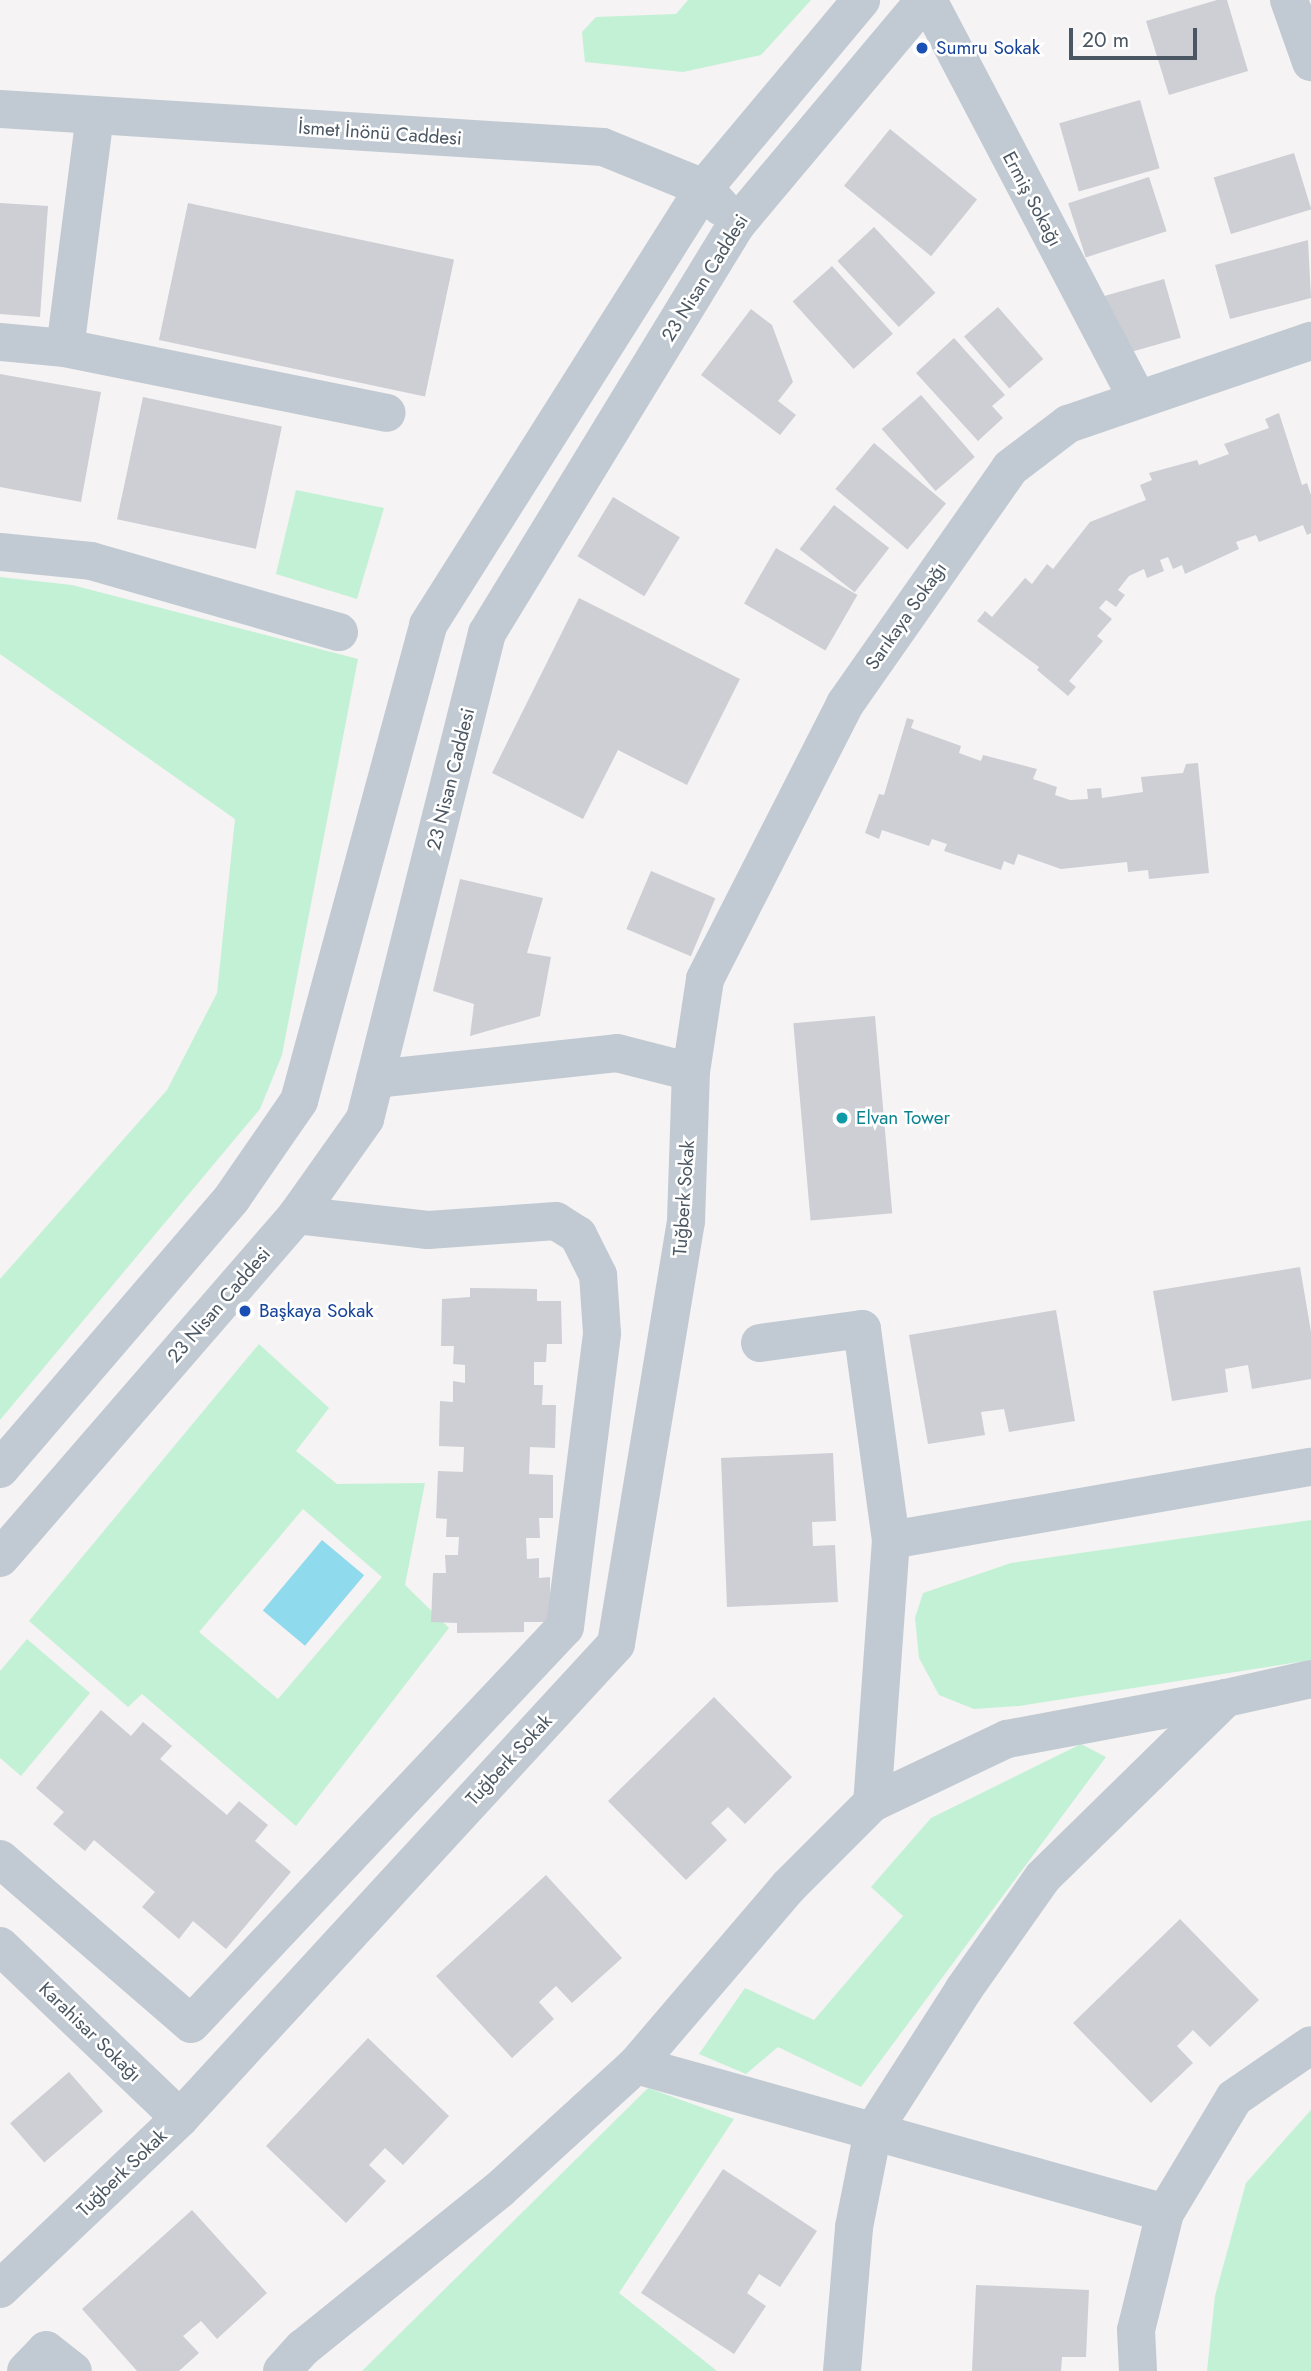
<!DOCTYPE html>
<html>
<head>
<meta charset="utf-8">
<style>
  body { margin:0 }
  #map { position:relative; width:1311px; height:2371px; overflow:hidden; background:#f5f3f3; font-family:Jost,sans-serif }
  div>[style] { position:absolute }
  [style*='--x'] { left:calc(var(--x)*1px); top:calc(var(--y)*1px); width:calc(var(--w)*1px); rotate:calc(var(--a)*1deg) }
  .green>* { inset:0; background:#c3f1d5 }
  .water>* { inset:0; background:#90daee; transform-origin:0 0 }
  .building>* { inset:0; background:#cdcfd5; transform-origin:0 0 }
  .minor>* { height:38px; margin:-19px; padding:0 19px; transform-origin:19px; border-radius:19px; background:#c1cad2 }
  .dots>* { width:19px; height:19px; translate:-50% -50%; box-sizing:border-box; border:4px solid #fff; border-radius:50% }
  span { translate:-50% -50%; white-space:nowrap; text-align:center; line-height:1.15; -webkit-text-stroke:5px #fff; paint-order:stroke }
  .transit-label { font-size:19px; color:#164399 }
  .left { translate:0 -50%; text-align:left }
  .street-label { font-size:19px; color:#4a5661 }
  .culture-label { font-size:19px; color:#0d838f }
  .scale { position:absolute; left:1069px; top:28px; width:128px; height:32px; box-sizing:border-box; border:4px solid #4a5661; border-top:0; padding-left:9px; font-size:21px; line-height:24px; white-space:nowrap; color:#4a5661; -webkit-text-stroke:5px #fff; paint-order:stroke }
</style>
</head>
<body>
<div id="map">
  <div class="green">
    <div style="clip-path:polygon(688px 0,811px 0,761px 55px,683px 72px,585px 62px,582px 32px,596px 17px,676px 14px)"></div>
    <div style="clip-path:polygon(296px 490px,384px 508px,357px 599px,276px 574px)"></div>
    <div style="clip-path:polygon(0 577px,72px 585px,358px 659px,282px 1055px,260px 1109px,0 1420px,0 1279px,167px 1090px,217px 993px,235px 819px,0 654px)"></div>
    <div style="clip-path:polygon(evenodd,259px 1344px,329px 1408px,296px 1451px,337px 1484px,425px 1483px,405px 1585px,449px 1628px,296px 1826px,142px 1694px,128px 1707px,29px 1621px,259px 1344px,303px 1509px,382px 1577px,278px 1699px,199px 1632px,303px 1509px)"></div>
    <div style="clip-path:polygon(1311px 1520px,1311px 1660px,1019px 1706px,974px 1709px,939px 1695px,919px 1658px,915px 1618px,923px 1593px,1011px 1563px)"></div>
    <div style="clip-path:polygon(27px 1639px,90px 1693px,21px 1776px,0 1758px,0 1671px)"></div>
    <div style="clip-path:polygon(1081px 1744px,1106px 1757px,861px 2087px,778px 2047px,746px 2074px,699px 2054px,745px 1988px,814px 2020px,903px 1916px,871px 1887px,931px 1818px)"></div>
    <div style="clip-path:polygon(648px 2088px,734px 2119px,619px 2293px,717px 2371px,362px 2371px)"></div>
    <div style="clip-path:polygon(1311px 2110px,1311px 2371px,1207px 2371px,1215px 2296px,1246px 2183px)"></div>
  </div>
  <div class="water">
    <div style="left:322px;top:1540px;width:55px;height:92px;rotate:40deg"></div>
  </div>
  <div class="building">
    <div style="clip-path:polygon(1217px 0,1227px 0,1248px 71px,1169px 95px,1146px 21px)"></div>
    <div style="left:1140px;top:100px;width:71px;height:84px;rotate:74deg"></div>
    <div style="left:890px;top:129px;width:112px;height:73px;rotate:39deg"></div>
    <div style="left:1294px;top:153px;width:59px;height:84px;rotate:73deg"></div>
    <div style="left:1149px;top:177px;width:57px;height:85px;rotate:72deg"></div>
    <div style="clip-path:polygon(0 203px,48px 206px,40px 317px,0 314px)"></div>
    <div style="left:188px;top:203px;width:272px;height:140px;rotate:12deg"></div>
    <div style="left:874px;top:227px;width:90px;height:50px;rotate:47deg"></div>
    <div style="clip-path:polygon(1308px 240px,1311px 298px,1230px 319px,1215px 265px)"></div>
    <div style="left:832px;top:266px;width:91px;height:53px;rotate:48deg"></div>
    <div style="left:1164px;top:279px;width:61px;height:62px;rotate:74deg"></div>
    <div style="left:998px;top:307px;width:69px;height:45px;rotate:49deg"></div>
    <div style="clip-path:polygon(751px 309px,772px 325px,793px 382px,778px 401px,796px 415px,780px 435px,701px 375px)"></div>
    <div style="clip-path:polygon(954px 338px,1005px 395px,992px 406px,1003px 418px,978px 441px,916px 373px)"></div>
    <div style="clip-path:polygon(0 374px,101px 392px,81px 502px,0 487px)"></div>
    <div style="left:921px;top:395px;width:82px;height:52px;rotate:49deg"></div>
    <div style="left:143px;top:397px;width:142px;height:125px;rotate:12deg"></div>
    <div style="clip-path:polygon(1279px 413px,1302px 485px,1307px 483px,1311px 495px,1311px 533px,1307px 535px,1303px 525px,1259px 542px,1256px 535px,1236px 542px,1239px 549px,1185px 574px,1182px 565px,1173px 569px,1168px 557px,1160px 560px,1164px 571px,1147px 578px,1144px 569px,1129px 576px,1118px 590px,1125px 595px,1116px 607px,1106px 600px,1099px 608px,1112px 619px,1097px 636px,1103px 641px,1069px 681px,1076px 687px,1068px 696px,1037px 670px,1039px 667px,977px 621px,985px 611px,992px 617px,1025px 578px,1032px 584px,1047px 564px,1053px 569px,1090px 522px,1146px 500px,1140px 485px,1152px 480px,1149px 473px,1197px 460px,1199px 465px,1229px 454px,1224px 444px,1269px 428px,1265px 419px)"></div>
    <div style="left:874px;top:443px;width:94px;height:60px;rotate:40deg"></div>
    <div style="left:613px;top:497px;width:78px;height:69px;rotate:31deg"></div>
    <div style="left:834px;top:505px;width:70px;height:56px;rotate:38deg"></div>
    <div style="left:776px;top:548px;width:94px;height:64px;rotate:30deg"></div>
    <div style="clip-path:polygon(579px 598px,740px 679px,687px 785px,618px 750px,583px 819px,492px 773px)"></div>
    <div style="clip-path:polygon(907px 718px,914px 720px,911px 728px,961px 746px,959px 753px,981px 761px,983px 755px,1037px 769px,1033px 779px,1057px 787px,1055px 795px,1070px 800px,1088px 799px,1087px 789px,1101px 788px,1102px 798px,1143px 792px,1141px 777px,1183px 773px,1186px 764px,1198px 763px,1209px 873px,1149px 879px,1148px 870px,1128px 872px,1127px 862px,1061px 869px,1018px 854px,1014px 865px,1004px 861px,1001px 870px,944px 851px,947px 844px,932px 839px,929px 846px,882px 830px,879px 839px,865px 833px,879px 794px,884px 795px)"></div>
    <div style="left:651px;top:871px;width:70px;height:63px;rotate:23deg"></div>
    <div style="clip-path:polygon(460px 879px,543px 898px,527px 953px,551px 957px,540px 1016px,470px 1036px,474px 1004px,433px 991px)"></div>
    <div style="left:875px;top:1016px;width:198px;height:82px;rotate:85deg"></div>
    <div style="clip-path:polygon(1300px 1267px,1311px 1332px,1311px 1379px,1252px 1389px,1248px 1365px,1225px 1369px,1228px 1392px,1172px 1401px,1153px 1291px)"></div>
    <div style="clip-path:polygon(470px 1288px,537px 1289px,537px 1301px,561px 1301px,562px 1344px,547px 1344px,546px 1362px,534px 1362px,534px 1385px,543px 1385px,542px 1405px,556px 1405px,555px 1448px,530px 1447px,529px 1474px,553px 1475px,553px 1518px,539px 1518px,540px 1538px,526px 1538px,527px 1559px,539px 1558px,539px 1578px,550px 1577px,550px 1622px,524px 1622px,524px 1632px,457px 1633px,457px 1623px,431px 1622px,433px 1573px,446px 1573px,445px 1555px,458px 1555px,459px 1537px,446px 1537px,447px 1519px,436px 1518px,438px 1471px,463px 1472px,464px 1447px,439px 1446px,440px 1401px,453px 1402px,453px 1381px,465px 1383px,465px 1365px,453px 1364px,454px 1346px,441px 1346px,442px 1299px,470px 1297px)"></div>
    <div style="clip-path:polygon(1056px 1310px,1075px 1421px,1009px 1432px,1004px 1409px,981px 1412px,985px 1435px,928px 1444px,909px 1335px)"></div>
    <div style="clip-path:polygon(833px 1453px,836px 1521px,812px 1522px,813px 1546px,835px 1545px,838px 1602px,727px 1607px,721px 1458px)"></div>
    <div style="clip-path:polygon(714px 1697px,792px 1777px,745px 1824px,728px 1807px,711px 1823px,727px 1840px,686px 1880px,608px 1801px)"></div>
    <div style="clip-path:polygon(101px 1710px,131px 1736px,143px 1722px,172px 1746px,160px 1759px,227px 1815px,239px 1801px,268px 1825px,255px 1841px,291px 1872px,226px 1949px,193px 1921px,179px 1939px,142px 1907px,155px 1892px,94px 1840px,85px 1851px,53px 1824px,64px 1812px,36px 1788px)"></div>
    <div style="clip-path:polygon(546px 1875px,622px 1958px,572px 2003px,556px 1986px,539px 2002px,554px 2019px,512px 2058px,436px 1976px)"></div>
    <div style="clip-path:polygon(1180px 1919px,1259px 2000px,1210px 2047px,1193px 2030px,1177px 2046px,1193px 2063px,1151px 2103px,1073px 2023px)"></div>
    <div style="clip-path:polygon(368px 2038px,449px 2116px,403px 2165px,385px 2148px,369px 2165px,386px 2181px,346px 2223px,266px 2146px)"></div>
    <div style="left:69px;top:2072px;width:52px;height:78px;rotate:49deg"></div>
    <div style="clip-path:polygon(723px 2169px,817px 2231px,780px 2287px,759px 2274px,747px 2293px,766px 2306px,734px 2354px,641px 2293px)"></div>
    <div style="clip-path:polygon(192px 2210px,267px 2293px,217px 2339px,201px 2321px,183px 2336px,199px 2353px,179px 2371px,137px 2371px,82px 2309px)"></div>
    <div style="clip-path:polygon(976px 2285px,1089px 2290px,1086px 2357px,1062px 2357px,1061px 2371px,972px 2371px)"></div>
  </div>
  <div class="minor">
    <div style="--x:928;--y:0;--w:450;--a:62.3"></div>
    <div style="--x:1289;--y:0;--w:66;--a:70.5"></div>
    <div style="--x:0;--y:109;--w:604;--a:3.61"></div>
    <div style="--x:603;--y:147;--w:109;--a:22.1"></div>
    <div style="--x:704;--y:188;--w:25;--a:48"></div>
    <div style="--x:95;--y:115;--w:235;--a:97.3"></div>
    <div style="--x:65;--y:348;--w:328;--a:11.4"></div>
    <div style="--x:0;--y:342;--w:65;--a:5.3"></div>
    <div style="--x:0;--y:552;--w:91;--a:5.6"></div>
    <div style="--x:91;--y:561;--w:258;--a:16"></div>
    <div style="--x:375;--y:1079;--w:243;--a:-6.1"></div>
    <div style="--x:617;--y:1053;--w:76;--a:14.4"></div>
    <div style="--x:760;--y:1343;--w:103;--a:-7.8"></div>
    <div style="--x:862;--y:1329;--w:213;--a:82.2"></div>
    <div style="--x:891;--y:1540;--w:264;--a:94.1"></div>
    <div style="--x:0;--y:1469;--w:357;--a:-49.4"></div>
    <div style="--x:232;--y:1198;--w:118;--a:-55.4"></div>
    <div style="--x:299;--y:1101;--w:493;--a:-74.8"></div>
    <div style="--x:428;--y:625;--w:517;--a:-57.72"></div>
    <div style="--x:704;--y:188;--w:245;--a:-50.1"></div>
    <div style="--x:891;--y:1540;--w:426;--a:-9.9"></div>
    <div style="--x:0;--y:1558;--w:454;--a:-49.1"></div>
    <div style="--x:297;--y:1215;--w:118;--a:-54.7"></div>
    <div style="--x:365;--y:1119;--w:501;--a:-75.91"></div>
    <div style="--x:487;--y:633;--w:478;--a:-58.6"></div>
    <div style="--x:736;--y:225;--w:294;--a:-50"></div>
    <div style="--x:0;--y:1859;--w:252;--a:40.8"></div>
    <div style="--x:191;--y:2024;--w:545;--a:-46.71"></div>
    <div style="--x:565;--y:1627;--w:296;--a:-82.8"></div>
    <div style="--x:602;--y:1333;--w:58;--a:-93.9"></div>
    <div style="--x:598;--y:1275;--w:45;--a:-116.6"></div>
    <div style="--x:578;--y:1235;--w:26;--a:-148"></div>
    <div style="--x:556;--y:1221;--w:128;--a:176"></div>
    <div style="--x:428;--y:1230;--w:132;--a:-173.5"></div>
    <div style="--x:0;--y:1946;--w:249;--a:43.7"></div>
    <div style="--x:636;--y:2065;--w:549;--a:15.63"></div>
    <div style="--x:0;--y:2289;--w:248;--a:-43.5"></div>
    <div style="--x:180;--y:2118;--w:644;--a:-47.39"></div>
    <div style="--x:616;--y:1644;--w:429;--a:-80.6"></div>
    <div style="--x:686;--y:1221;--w:149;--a:-88.1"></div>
    <div style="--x:691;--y:1072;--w:94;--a:-81.4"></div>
    <div style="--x:705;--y:979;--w:309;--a:-63"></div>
    <div style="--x:845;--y:704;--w:288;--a:-55"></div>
    <div style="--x:1010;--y:468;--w:73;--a:-37.2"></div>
    <div style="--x:1068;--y:424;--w:257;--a:-18.9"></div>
    <div style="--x:26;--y:2371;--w:29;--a:-46"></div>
    <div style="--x:46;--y:2350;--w:34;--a:38"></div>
    <div style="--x:282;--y:2371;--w:31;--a:-48"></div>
    <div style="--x:303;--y:2348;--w:253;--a:-38.9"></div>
    <div style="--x:500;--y:2189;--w:184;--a:-42.4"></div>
    <div style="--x:636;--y:2065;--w:235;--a:-49.5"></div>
    <div style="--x:789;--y:1886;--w:117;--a:-45"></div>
    <div style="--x:872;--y:1803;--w:149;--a:-25.4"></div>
    <div style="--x:1007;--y:1739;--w:223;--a:-10.6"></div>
    <div style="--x:842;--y:2371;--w:144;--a:-85.2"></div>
    <div style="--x:854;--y:2227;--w:98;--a:-78.8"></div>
    <div style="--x:873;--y:2131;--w:169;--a:-57.3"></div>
    <div style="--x:964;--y:1989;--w:137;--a:-54.8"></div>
    <div style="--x:1043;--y:1877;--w:256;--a:-44.4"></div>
    <div style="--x:1226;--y:1698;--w:87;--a:-12.6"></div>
    <div style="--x:1138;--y:2371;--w:41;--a:-92.8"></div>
    <div style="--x:1136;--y:2330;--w:121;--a:-76.1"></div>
    <div style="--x:1165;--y:2213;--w:134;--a:-59"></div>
    <div style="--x:1234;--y:2098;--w:93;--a:-34.5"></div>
  </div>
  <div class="dots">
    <div style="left:922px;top:48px;background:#1a4fb4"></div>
    <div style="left:842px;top:1118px;background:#0f9aa8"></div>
    <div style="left:245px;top:1311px;background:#1a4fb4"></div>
  </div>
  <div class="transit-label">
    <span class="left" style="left:936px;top:48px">Sumru Sokak</span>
    <span class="left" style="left:259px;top:1311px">Başkaya Sokak</span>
  </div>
  <div class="street-label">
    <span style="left:380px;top:133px;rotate:4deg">İsmet İnönü Caddesi</span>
    <span style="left:1032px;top:199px;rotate:62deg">Ermiş Sokağı</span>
    <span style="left:705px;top:278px;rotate:-58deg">23 Nisan Caddesi</span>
    <span style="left:906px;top:616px;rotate:-55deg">Sarıkaya Sokağı</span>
    <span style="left:451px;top:779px;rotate:-76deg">23 Nisan Caddesi</span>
    <span style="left:684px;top:1198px;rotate:-86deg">Tuğberk Sokak</span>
    <span style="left:219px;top:1305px;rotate:-49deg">23 Nisan Caddesi</span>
    <span style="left:509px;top:1760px;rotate:-47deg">Tuğberk Sokak</span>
    <span style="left:90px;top:2032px;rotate:44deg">Karahisar Sokağı</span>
    <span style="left:122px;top:2173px;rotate:-44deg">Tuğberk Sokak</span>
  </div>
  <div class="culture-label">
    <span class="left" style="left:856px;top:1118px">Elvan Tower</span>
  </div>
  <div class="scale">20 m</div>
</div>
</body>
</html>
